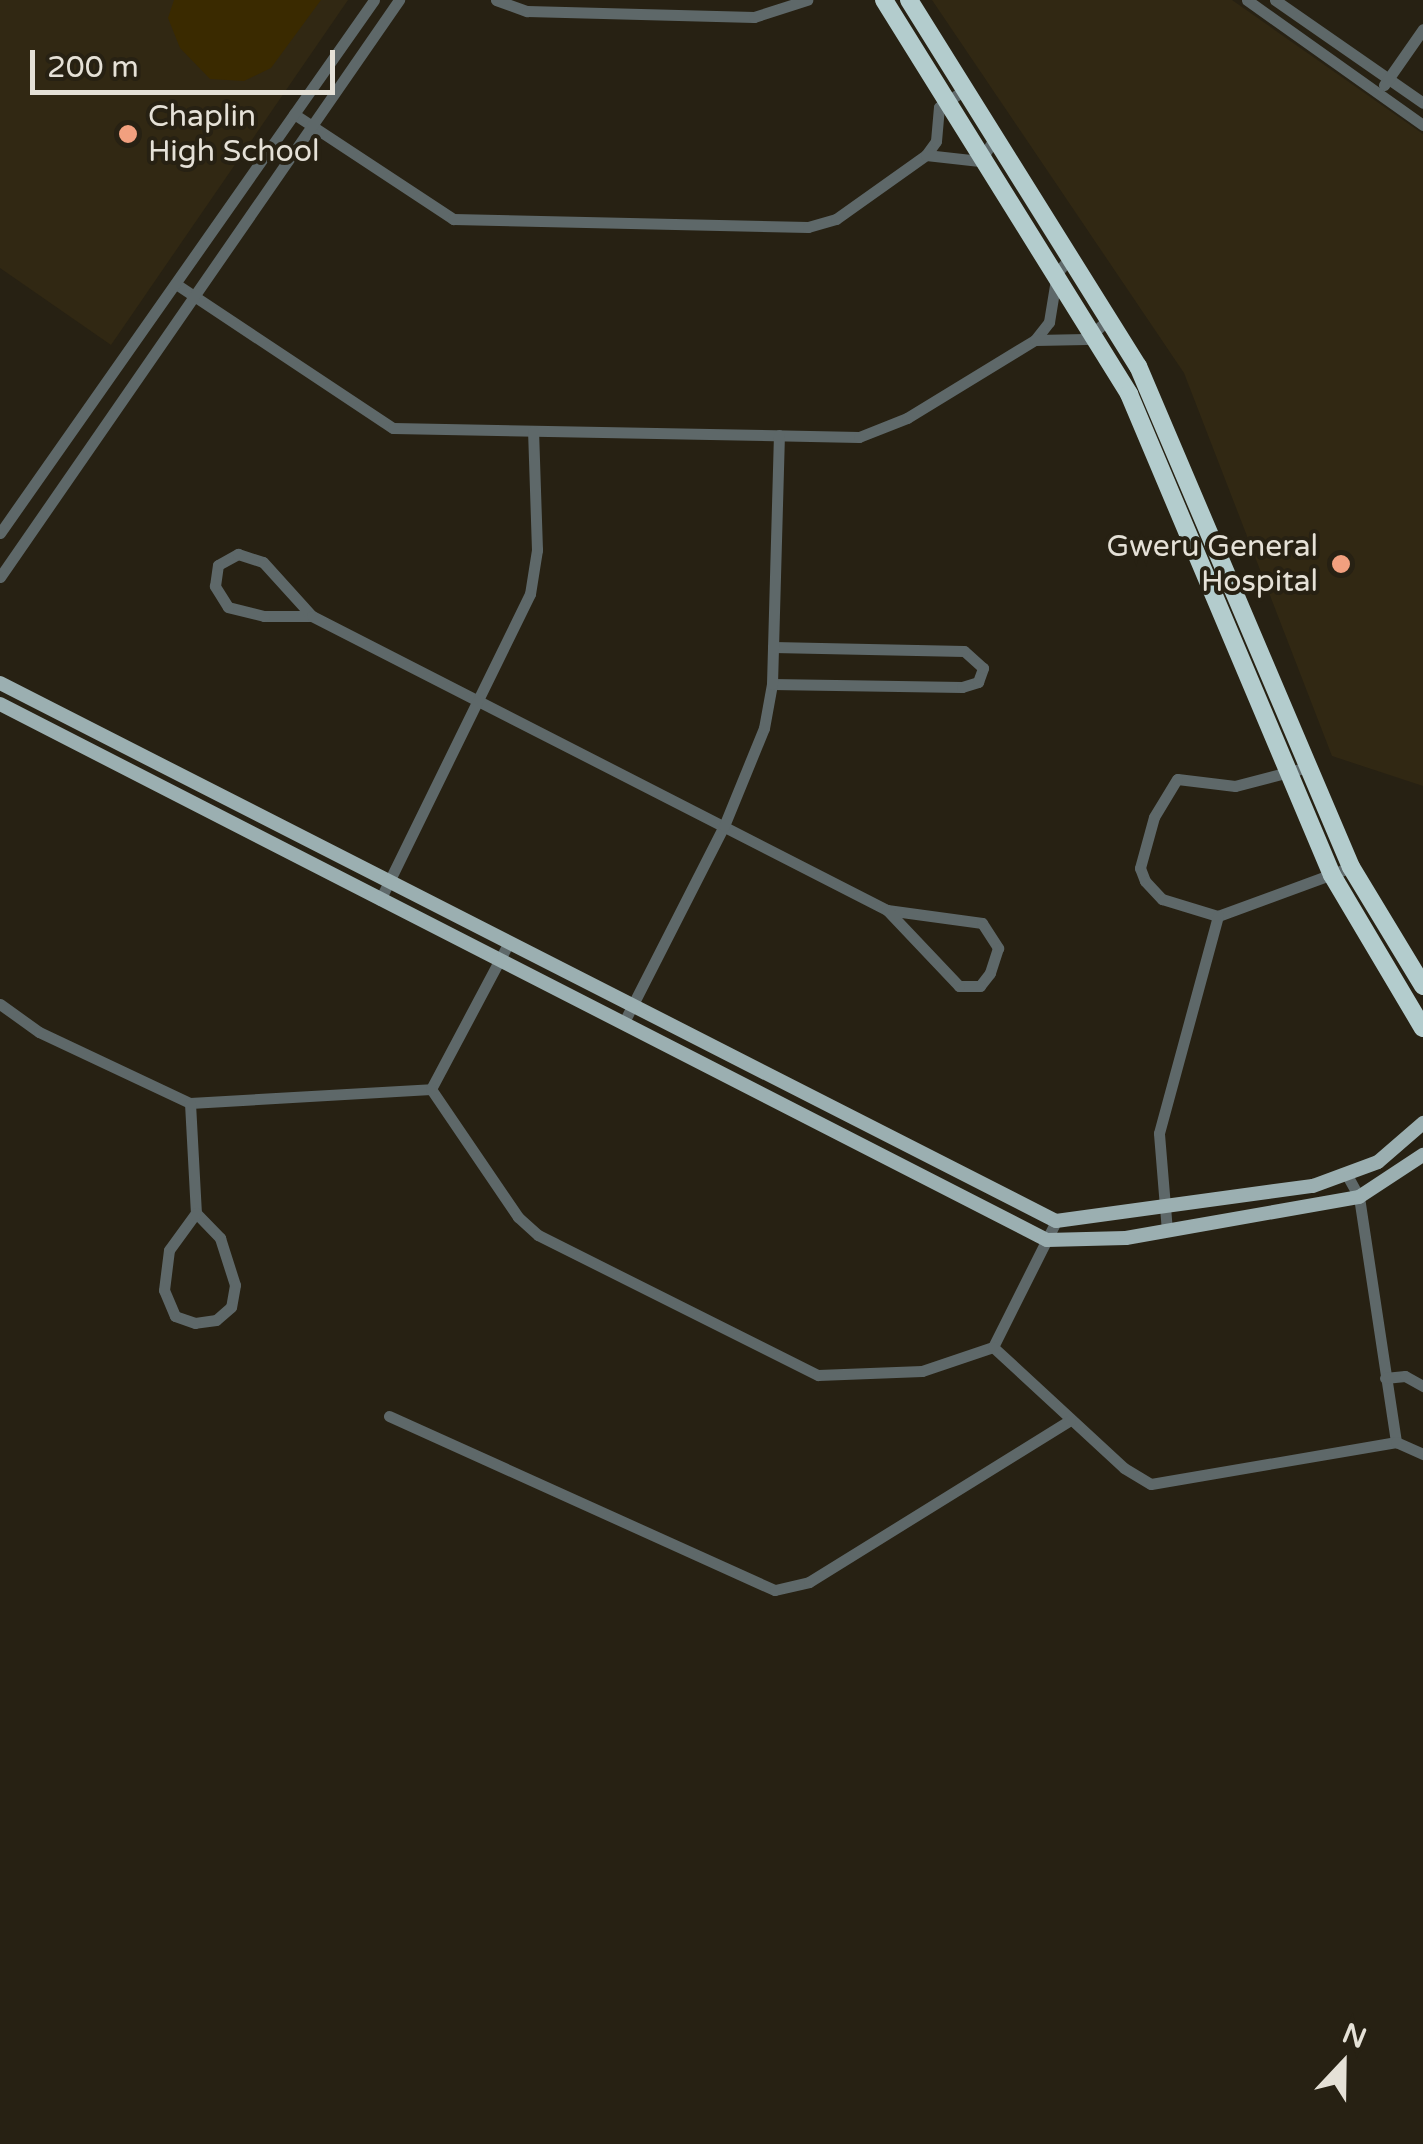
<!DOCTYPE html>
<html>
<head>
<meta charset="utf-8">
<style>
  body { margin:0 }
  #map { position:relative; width:1423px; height:2144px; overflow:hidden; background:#272113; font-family:"Varela Round",sans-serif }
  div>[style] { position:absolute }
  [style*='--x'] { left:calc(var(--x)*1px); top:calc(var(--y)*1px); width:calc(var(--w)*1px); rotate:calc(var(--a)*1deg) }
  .built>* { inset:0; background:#312813 }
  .green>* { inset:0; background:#3a2a00 }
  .minor>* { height:11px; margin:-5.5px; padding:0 5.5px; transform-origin:5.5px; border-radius:5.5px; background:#5e6869 }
  .major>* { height:14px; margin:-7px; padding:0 7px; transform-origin:7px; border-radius:7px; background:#9bafb1 }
  .highway>* { height:18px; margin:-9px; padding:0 9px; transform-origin:9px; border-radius:9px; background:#b3cccd }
  .dots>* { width:28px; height:28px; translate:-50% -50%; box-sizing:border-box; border:5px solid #272113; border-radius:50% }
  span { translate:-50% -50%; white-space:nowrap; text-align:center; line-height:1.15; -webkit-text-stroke:8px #272113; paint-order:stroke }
  .poi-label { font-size:30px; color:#e5e1d7 }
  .left { translate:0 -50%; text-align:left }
  .right { translate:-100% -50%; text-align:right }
  .north { position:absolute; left:1293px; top:2014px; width:100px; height:100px; -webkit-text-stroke:8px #272113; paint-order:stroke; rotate:22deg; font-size:28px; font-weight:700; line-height:40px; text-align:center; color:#e5e1d7 }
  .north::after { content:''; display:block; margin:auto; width:35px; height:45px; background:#e5e1d7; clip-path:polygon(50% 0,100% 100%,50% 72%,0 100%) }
  .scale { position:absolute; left:30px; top:50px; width:305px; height:45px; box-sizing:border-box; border:5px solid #e5e1d7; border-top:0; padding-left:12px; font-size:30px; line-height:35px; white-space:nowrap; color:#e5e1d7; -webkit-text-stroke:8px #272113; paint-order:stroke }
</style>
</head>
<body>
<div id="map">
  <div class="built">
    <div style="clip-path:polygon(0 0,348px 0,111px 345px,0 268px)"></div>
    <div style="clip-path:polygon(932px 0,1232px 0,1423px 134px,1423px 786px,1332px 756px,1184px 373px)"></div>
  </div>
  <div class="green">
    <div style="clip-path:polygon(174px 0,321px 0,271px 68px,244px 81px,210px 79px,180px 48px,168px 18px)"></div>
  </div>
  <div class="minor">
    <div style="--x:496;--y:0;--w:33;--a:20"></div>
    <div style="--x:527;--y:11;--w:227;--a:1.5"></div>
    <div style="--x:754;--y:17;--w:56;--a:-17.8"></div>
    <div style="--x:1247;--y:0;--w:216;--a:35.4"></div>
    <div style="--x:1275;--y:0;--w:180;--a:34.8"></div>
    <div style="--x:1384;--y:85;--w:68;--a:-55.1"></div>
    <div style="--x:294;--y:114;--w:191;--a:33.4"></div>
    <div style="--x:453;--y:219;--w:355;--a:1.3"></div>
    <div style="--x:808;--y:227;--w:29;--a:-16"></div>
    <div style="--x:836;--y:219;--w:110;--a:-35.4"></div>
    <div style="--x:926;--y:155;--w:17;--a:-54"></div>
    <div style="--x:936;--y:141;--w:34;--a:-85"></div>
    <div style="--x:939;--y:107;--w:32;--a:-34"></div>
    <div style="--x:926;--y:155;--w:54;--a:6.3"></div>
    <div style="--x:980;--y:161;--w:30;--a:-57"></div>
    <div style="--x:176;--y:284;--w:260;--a:33.6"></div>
    <div style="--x:393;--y:428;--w:466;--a:1.1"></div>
    <div style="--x:859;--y:437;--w:52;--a:-21.6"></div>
    <div style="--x:907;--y:418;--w:150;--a:-31.4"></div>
    <div style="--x:1035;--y:340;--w:23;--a:-52"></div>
    <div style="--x:1049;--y:322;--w:50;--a:-80.7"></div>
    <div style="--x:1057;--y:273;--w:23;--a:-50"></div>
    <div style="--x:1035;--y:340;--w:51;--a:-1.1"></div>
    <div style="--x:1086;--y:339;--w:32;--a:-41"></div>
    <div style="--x:0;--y:533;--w:651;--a:-54.94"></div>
    <div style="--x:0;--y:577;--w:702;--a:-55.34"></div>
    <div style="--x:312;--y:616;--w:48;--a:180"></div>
    <div style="--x:264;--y:616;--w:37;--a:-166"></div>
    <div style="--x:228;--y:607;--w:25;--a:-122"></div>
    <div style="--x:215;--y:586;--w:21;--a:-82"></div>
    <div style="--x:218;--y:565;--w:23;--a:-29"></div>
    <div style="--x:238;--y:554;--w:26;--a:18"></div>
    <div style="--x:263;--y:562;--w:73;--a:47.8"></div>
    <div style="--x:312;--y:616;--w:646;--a:27.08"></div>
    <div style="--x:887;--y:910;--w:96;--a:7.8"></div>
    <div style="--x:982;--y:923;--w:30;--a:57"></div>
    <div style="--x:998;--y:948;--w:26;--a:108"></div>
    <div style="--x:990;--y:973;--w:16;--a:128"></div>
    <div style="--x:980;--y:986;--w:21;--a:180"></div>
    <div style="--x:959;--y:986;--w:105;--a:-133.5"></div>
    <div style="--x:772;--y:684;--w:190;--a:0.9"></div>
    <div style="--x:962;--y:687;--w:17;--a:-17"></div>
    <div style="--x:978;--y:682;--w:15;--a:-70"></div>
    <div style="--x:983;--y:668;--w:25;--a:-138"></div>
    <div style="--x:964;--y:651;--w:191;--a:-178.8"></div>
    <div style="--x:1308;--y:767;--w:75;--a:165.4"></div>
    <div style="--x:1235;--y:786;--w:58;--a:-173.1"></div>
    <div style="--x:1177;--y:779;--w:44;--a:121.2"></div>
    <div style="--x:1154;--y:817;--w:53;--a:105.4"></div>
    <div style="--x:1140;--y:868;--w:14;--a:69"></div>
    <div style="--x:1145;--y:881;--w:25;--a:47"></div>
    <div style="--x:1162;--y:899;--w:59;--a:16.9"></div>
    <div style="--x:1218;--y:916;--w:142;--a:-20.2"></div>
    <div style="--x:380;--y:900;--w:341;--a:-63.9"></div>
    <div style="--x:530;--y:594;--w:45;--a:-81"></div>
    <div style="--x:537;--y:550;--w:119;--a:-91.9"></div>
    <div style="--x:0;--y:1004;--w:48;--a:35.7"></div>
    <div style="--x:39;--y:1032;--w:167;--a:25.2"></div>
    <div style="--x:190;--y:1103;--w:241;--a:-3.3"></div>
    <div style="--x:431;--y:1089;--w:166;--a:-62"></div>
    <div style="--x:624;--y:1022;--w:220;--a:-63"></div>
    <div style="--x:724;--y:826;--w:106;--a:-67.8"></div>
    <div style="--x:764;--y:728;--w:45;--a:-79.7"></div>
    <div style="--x:772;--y:684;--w:249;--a:-88.4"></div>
    <div style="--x:431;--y:1089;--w:155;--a:55.8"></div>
    <div style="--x:518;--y:1217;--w:27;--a:42"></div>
    <div style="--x:538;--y:1235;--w:313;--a:26.6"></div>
    <div style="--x:818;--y:1375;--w:104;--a:-2.2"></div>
    <div style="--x:922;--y:1371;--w:75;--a:-18.7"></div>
    <div style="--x:993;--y:1347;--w:141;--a:-63.4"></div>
    <div style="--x:190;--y:1103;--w:110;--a:86.9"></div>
    <div style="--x:196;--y:1213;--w:35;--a:46"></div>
    <div style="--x:220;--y:1238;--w:49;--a:72.3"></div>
    <div style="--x:235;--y:1285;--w:22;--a:100"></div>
    <div style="--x:231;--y:1307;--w:20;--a:139"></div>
    <div style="--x:216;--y:1320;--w:21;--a:172"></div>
    <div style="--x:195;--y:1323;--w:21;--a:-161"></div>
    <div style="--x:175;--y:1316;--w:28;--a:-113"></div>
    <div style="--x:164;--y:1290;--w:40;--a:-82.9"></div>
    <div style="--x:169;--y:1250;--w:46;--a:-53.9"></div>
    <div style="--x:1348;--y:1177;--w:23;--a:61"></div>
    <div style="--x:1359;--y:1197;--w:248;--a:81.4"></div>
    <div style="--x:1167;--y:1231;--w:98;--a:-94.7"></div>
    <div style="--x:1159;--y:1133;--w:225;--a:-74.8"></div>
    <div style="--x:993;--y:1347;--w:178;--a:42.7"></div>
    <div style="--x:1124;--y:1468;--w:31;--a:31"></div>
    <div style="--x:1151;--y:1484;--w:249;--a:-9.7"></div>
    <div style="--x:1396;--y:1442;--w:30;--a:24"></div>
    <div style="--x:1385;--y:1378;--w:20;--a:-6"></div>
    <div style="--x:1405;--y:1376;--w:21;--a:29"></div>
    <div style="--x:389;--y:1416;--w:423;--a:24.3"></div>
    <div style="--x:775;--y:1590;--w:35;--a:-13"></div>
    <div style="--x:809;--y:1582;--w:307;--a:-31.8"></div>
  </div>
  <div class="major">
    <div style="--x:0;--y:683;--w:1185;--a:27"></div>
    <div style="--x:1056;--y:1221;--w:259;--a:-7.8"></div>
    <div style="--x:1313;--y:1186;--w:69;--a:-20.3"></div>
    <div style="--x:1378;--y:1162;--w:60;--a:-40.9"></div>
    <div style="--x:0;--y:704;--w:1176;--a:27.11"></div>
    <div style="--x:1047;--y:1240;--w:79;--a:-1.5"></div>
    <div style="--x:1126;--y:1238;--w:237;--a:-10"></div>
    <div style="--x:1359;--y:1197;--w:77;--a:-33.3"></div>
  </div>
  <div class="highway">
    <div style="--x:884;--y:0;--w:464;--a:58.1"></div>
    <div style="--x:1129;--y:394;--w:522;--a:67.12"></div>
    <div style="--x:1332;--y:875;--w:178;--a:59.3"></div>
    <div style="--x:909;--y:0;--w:432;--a:58"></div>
    <div style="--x:1138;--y:366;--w:544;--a:66.97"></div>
    <div style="--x:1351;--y:867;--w:139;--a:58.8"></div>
  </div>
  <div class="dots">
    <div style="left:128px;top:134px;background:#f2a07f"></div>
    <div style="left:1341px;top:564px;background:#f2a07f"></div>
  </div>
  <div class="poi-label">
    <span class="left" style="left:148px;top:134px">Chaplin<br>High School</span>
    <span class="right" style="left:1318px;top:564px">Gweru General<br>Hospital</span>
  </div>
  <div class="north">N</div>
  <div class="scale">200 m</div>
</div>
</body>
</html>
